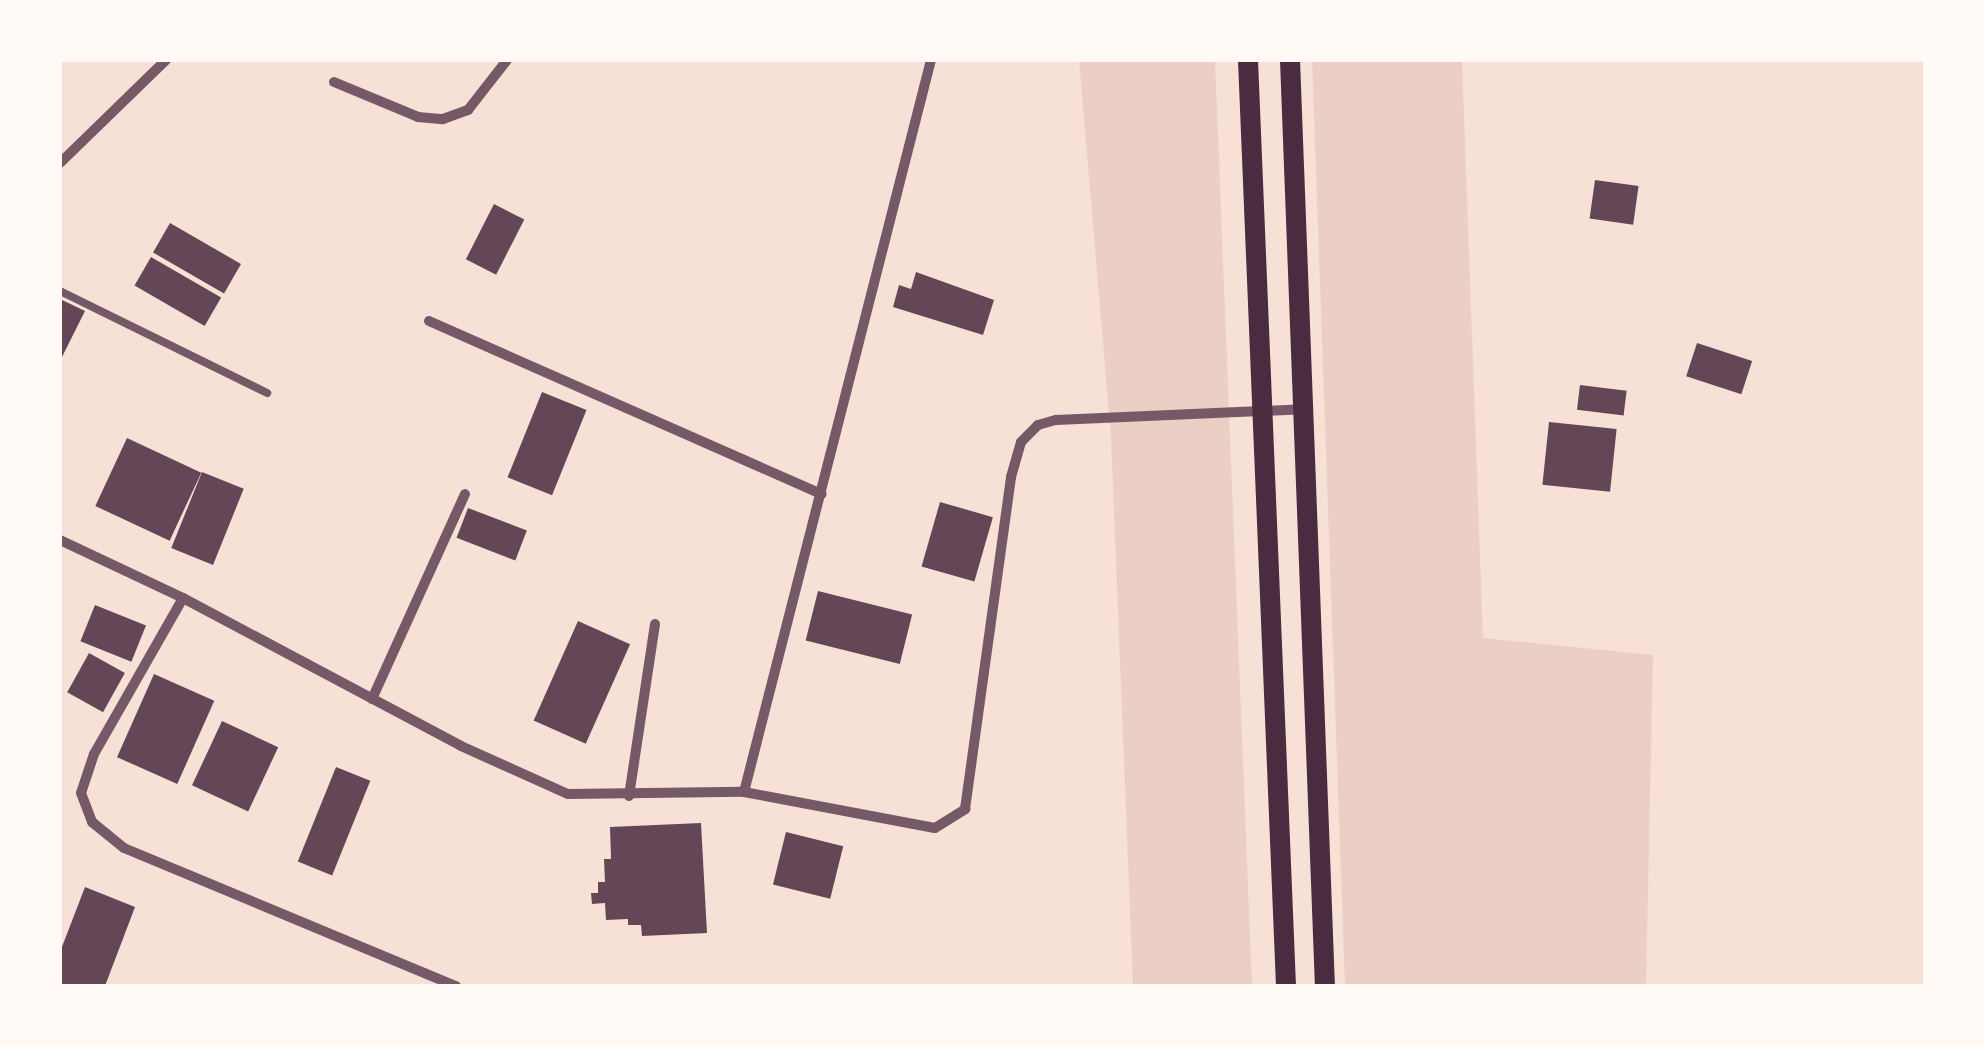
<!DOCTYPE html>
<html>
<head>
<meta charset="utf-8">
<style>
  body { margin:0 }
  #map { position:relative; width:1985px; height:1046px; overflow:hidden; background:#f7e1d7; font-family:"Asap Condensed",sans-serif }
  div>[style] { position:absolute }
  [style*='--x'] { left:calc(var(--x)*1px); top:calc(var(--y)*1px); width:calc(var(--w)*1px); rotate:calc(var(--a)*1deg) }
  .green>* { inset:0; background:#ebcfc5 }
  .building>* { inset:0; background:#644757; transform-origin:0 0 }
  .service>* { height:8px; margin:-4px; padding:0 4px; transform-origin:4px; border-radius:4px; background:#755966 }
  .minor>* { height:10px; margin:-5px; padding:0 5px; transform-origin:5px; border-radius:5px; background:#755966 }
  .secondary>* { height:20px; margin:-10px; padding:0 10px; transform-origin:10px; border-radius:10px; background:#4a2c40 }
  span { translate:-50% -50%; white-space:nowrap; text-align:center; line-height:1.15; -webkit-text-stroke:10px #fffaf5; paint-order:stroke }
  .frame { position:absolute; inset:0; border:62px solid #fffaf5; pointer-events:none }
</style>
</head>
<body>
<div id="map">
  <div class="green">
    <div style="clip-path:polygon(1079px 60px,1215px 60px,1252px 986px,1133px 986px,1111px 437px)"></div>
    <div style="clip-path:polygon(1312px 60px,1462px 60px,1483px 638px,1653px 655px,1646px 986px,1345px 986px)"></div>
  </div>
  <div class="building">
    <div style="left:1595px;top:180px;width:44px;height:39px;rotate:8deg"></div>
    <div style="left:494px;top:204px;width:34px;height:62px;rotate:27deg"></div>
    <div style="left:170px;top:223px;width:82px;height:34px;rotate:30deg"></div>
    <div style="left:151px;top:257px;width:81px;height:33px;rotate:30deg"></div>
    <div style="clip-path:polygon(916px 272px,994px 300px,983px 335px,893px 307px,899px 285px,911px 289px)"></div>
    <div style="clip-path:polygon(60px 299px,85px 311px,60px 361px)"></div>
    <div style="left:1697px;top:343px;width:58px;height:35px;rotate:18deg"></div>
    <div style="left:1580px;top:385px;width:47px;height:25px;rotate:7deg"></div>
    <div style="left:542px;top:392px;width:48px;height:92px;rotate:22deg"></div>
    <div style="left:1549px;top:422px;width:68px;height:63px;rotate:6deg"></div>
    <div style="left:127px;top:438px;width:82px;height:75px;rotate:25deg"></div>
    <div style="left:202px;top:472px;width:45px;height:82px;rotate:22deg"></div>
    <div style="left:940px;top:502px;width:55px;height:67px;rotate:16deg"></div>
    <div style="left:468px;top:508px;width:63px;height:32px;rotate:21deg"></div>
    <div style="left:818px;top:591px;width:97px;height:51px;rotate:14deg"></div>
    <div style="left:95px;top:605px;width:55px;height:39px;rotate:22deg"></div>
    <div style="left:578px;top:621px;width:57px;height:109px;rotate:24deg"></div>
    <div style="left:89px;top:653px;width:41px;height:45px;rotate:29deg"></div>
    <div style="left:154px;top:674px;width:66px;height:91px;rotate:24deg"></div>
    <div style="left:222px;top:721px;width:62px;height:71px;rotate:25deg"></div>
    <div style="left:336px;top:767px;width:37px;height:102px;rotate:22deg"></div>
    <div style="clip-path:polygon(701px 823px,707px 933px,642px 936px,641px 925px,628px 925px,628px 919px,606px 920px,605px 903px,592px 904px,591px 893px,598px 893px,598px 882px,605px 882px,604px 859px,611px 859px,610px 827px)"></div>
    <div style="left:786px;top:832px;width:59px;height:54px;rotate:14deg"></div>
    <div style="clip-path:polygon(85px 887px,135px 907px,105px 986px,60px 986px,60px 952px)"></div>
  </div>
  <div class="service">
    <div style="--x:60;--y:291;--w:231;--a:26.2"></div>
  </div>
  <div class="minor">
    <div style="--x:334;--y:82;--w:91;--a:22.6"></div>
    <div style="--x:418;--y:117;--w:25;--a:5"></div>
    <div style="--x:443;--y:119;--w:27;--a:-20"></div>
    <div style="--x:468;--y:110;--w:63;--a:-52"></div>
    <div style="--x:60;--y:163;--w:148;--a:-44.2"></div>
    <div style="--x:429;--y:321;--w:429;--a:23.8"></div>
    <div style="--x:60;--y:540;--w:136;--a:25.2"></div>
    <div style="--x:183;--y:598;--w:315;--a:28"></div>
    <div style="--x:461;--y:746;--w:117;--a:24.2"></div>
    <div style="--x:568;--y:794;--w:176;--a:-0.7"></div>
    <div style="--x:744;--y:792;--w:194;--a:10.7"></div>
    <div style="--x:935;--y:828;--w:36;--a:-32"></div>
    <div style="--x:965;--y:809;--w:335;--a:-82.1"></div>
    <div style="--x:1011;--y:477;--w:36;--a:-74"></div>
    <div style="--x:1021;--y:442;--w:24;--a:-45"></div>
    <div style="--x:1038;--y:425;--w:19;--a:-16"></div>
    <div style="--x:1056;--y:420;--w:247;--a:-2.5"></div>
    <div style="--x:183;--y:598;--w:180;--a:119.7"></div>
    <div style="--x:94;--y:754;--w:41;--a:108.4"></div>
    <div style="--x:81;--y:793;--w:31;--a:69"></div>
    <div style="--x:92;--y:822;--w:41;--a:39.1"></div>
    <div style="--x:124;--y:848;--w:360;--a:22.6"></div>
    <div style="--x:372;--y:699;--w:225;--a:-65.6"></div>
    <div style="--x:744;--y:792;--w:756;--a:-75.67"></div>
    <div style="--x:629;--y:796;--w:174;--a:-81.4"></div>
  </div>
  <div class="secondary">
    <div style="--x:1248;--y:60;--w:927;--a:87.65"></div>
    <div style="--x:1290;--y:60;--w:927;--a:87.84"></div>
  </div>
  <div class="frame"></div>
</div>
</body>
</html>
